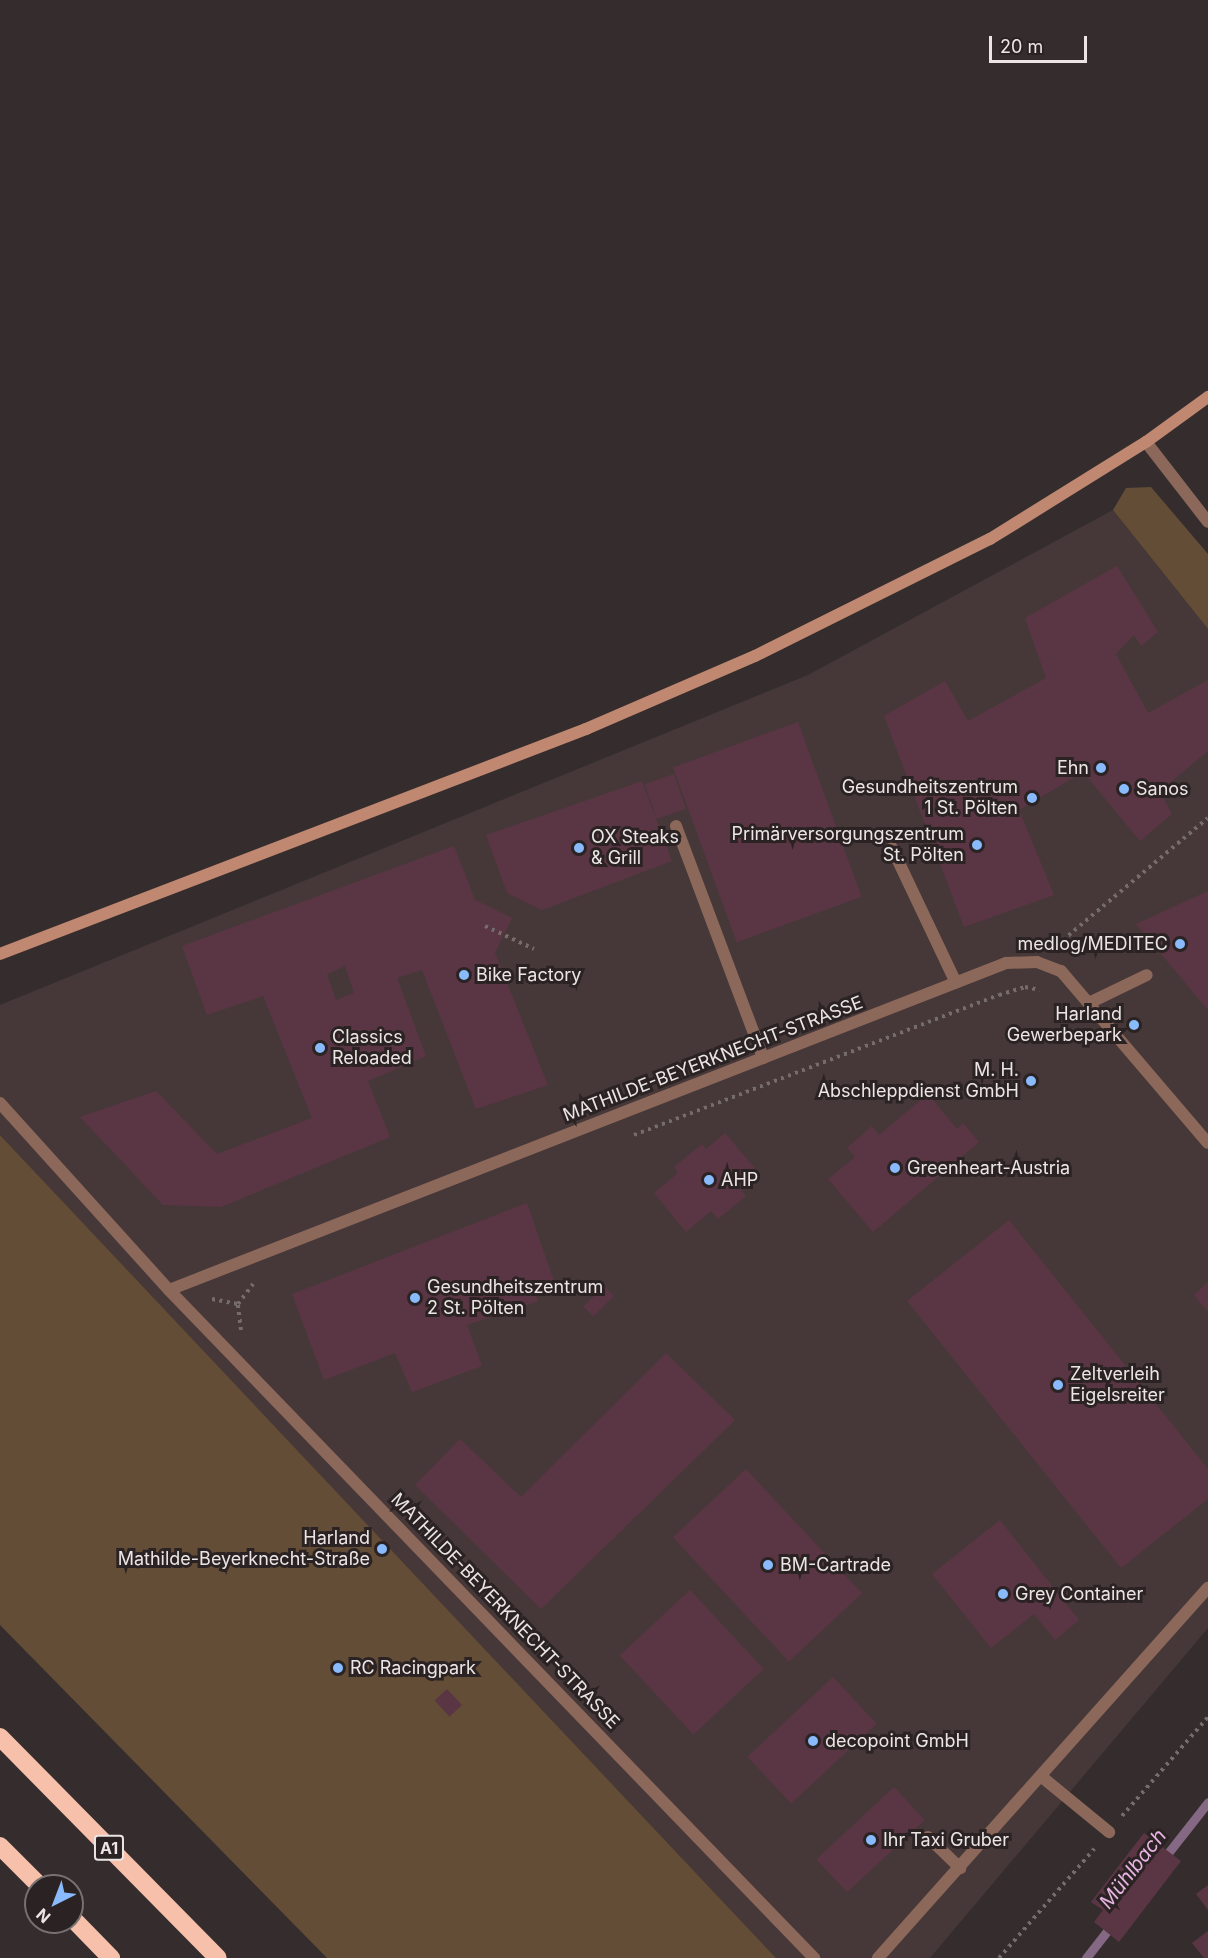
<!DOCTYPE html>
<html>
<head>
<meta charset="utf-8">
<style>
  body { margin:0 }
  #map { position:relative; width:1208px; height:1958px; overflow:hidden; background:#352d2d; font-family:Inter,sans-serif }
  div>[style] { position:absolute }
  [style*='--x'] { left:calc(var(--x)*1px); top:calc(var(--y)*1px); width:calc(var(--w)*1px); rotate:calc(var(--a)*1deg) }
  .built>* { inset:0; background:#463838 }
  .green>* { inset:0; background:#634d36 }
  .stream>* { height:9px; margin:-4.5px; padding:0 4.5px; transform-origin:4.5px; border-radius:4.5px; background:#856883 }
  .building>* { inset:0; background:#5a3645; transform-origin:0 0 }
  .path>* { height:4px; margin-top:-2px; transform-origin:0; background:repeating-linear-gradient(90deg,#746d6c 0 3px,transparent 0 7.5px) }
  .service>* { height:12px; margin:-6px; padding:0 6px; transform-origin:6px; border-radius:6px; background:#8c685a }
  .minor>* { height:12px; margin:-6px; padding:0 6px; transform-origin:6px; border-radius:6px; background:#8c685a }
  .secondary>* { height:12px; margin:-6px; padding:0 6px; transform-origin:6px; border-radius:6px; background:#c18871 }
  .motorway>* { height:18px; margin:-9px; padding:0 9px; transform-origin:9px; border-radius:9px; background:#f6c0ab }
  .dots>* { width:16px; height:16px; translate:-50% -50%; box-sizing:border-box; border:3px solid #2b2323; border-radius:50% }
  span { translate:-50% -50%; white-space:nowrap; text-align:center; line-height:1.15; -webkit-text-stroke:6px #2b2323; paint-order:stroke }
  .shield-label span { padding:2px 4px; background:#2b2323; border:2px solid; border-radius:4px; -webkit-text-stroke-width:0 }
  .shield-label { font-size:16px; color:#ebe6e5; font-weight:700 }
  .poi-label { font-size:18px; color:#ebe6e5 }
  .right { translate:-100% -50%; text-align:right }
  .left { translate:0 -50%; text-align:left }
  .street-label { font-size:18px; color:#ebe6e5 }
  .water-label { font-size:20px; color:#e6b3e2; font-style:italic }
  .north { position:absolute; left:24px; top:1874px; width:60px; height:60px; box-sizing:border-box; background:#2b2323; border:2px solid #787171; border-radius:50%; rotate:222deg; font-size:16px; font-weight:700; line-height:24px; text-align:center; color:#ebe6e5 }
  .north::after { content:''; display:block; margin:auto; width:21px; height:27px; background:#88bafc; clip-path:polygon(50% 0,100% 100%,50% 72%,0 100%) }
  .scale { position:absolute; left:989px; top:36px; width:98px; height:27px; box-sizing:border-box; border:3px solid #ebe6e5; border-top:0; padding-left:8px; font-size:18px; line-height:21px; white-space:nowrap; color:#ebe6e5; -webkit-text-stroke:4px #2b2323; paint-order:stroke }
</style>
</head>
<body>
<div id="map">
  <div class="built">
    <div style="clip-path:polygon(1113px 510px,1208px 629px,1208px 1628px,930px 1958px,776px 1958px,0 1135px,0 1005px,808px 675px)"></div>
  </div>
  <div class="green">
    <div style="clip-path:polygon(1151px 487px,1208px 554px,1208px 629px,1113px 510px,1126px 488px)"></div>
    <div style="clip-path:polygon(0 1135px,776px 1958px,327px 1958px,0 1625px)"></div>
  </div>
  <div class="stream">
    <div style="--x:1161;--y:1862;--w:76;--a:-51.9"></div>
    <div style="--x:1086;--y:1958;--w:46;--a:-52.1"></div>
  </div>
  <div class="building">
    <div style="clip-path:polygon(1117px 566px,1158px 632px,1141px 646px,1134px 635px,1116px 654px,1148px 713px,1208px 680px,1208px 751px,1160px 791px,1172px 814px,1140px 841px,1083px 772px,1019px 810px,1054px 895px,964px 927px,884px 716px,945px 681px,968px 721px,1046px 678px,1025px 618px)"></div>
    <div style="left:798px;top:722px;width:186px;height:133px;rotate:70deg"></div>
    <div style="left:674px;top:774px;width:37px;height:31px;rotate:71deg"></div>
    <div style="clip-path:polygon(642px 781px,672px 861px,542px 910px,507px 893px,486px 835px)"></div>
    <div style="clip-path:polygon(evenodd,454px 846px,475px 900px,512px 918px,495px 953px,548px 1085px,476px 1109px,422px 970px,397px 978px,426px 1056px,368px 1081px,390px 1137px,221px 1207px,163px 1205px,80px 1117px,156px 1091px,217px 1154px,312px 1118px,263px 996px,207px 1015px,182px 946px,454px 846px,345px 966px,354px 993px,336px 1000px,327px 974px,345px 966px)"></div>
    <div style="clip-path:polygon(1208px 891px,1208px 1010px,1136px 924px)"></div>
    <div style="clip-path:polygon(928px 1094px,957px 1129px,963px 1123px,979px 1142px,873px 1232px,828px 1179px,855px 1157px,847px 1148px,872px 1126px,879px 1135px)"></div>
    <div style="clip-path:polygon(725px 1133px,758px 1172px,739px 1187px,746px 1196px,718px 1219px,711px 1211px,686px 1232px,654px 1193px,678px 1173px,674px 1167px,702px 1144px,706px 1149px)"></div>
    <div style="clip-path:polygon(527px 1203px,556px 1287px,536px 1295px,538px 1301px,467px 1325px,482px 1366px,412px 1392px,395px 1353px,324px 1380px,292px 1294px)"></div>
    <div style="clip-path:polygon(1009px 1220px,1208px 1469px,1208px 1499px,1121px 1568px,907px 1301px)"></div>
    <div style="clip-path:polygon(1208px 1282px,1208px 1312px,1194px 1295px)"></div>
    <div style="left:604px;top:1286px;width:14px;height:29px;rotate:45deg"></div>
    <div style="clip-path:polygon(666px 1353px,735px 1420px,541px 1609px,415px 1485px,460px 1439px,521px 1497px)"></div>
    <div style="left:746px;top:1469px;width:170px;height:100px;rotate:47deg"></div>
    <div style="clip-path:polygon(1000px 1520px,1079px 1620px,1055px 1640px,1034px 1614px,991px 1648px,932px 1574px)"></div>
    <div style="left:690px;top:1590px;width:108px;height:96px;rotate:47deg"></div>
    <div style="left:833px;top:1677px;width:64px;height:117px;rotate:47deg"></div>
    <div style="left:447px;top:1689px;width:22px;height:17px;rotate:47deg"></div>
    <div style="left:894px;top:1787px;width:45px;height:106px;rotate:47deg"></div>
    <div style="clip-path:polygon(1144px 1833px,1181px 1861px,1119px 1942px,1094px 1922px,1103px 1910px,1091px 1902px)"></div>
    <div style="clip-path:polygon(1208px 1885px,1208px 1910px,1196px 1894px)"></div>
    <div style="clip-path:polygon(1208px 1931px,1208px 1958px,1204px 1958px,1192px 1943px)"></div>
  </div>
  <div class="path">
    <div style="--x:485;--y:926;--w:54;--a:25.1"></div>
    <div style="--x:1057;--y:945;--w:197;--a:-40.1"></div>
    <div style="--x:634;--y:1135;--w:391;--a:-21"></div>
    <div style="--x:999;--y:995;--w:27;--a:-17"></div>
    <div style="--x:1025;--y:987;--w:15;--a:11"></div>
    <div style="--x:212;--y:1299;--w:26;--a:11"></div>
    <div style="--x:241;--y:1330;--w:26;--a:-97"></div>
    <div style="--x:238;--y:1304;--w:25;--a:-53"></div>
    <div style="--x:1122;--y:1816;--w:131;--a:-49"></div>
    <div style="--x:999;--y:1958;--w:145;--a:-48.9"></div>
  </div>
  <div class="service">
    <div style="--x:676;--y:826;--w:248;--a:69.4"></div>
    <div style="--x:892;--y:848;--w:149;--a:64.6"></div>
    <div style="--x:1089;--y:1003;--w:64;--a:-25.8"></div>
    <div style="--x:1042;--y:1777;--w:87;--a:39.4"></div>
    <div style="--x:928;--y:1837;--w:45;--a:44.1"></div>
  </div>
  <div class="minor">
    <div style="--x:1146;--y:442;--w:101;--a:52.2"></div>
    <div style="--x:0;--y:1103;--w:252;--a:47.9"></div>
    <div style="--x:169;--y:1290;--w:929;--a:46"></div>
    <div style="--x:169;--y:1290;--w:899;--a:-21.34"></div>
    <div style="--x:1006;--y:963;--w:31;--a:-2"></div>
    <div style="--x:1037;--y:962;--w:26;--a:21"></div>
    <div style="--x:1061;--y:971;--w:226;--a:49.5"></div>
    <div style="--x:878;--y:1958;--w:496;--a:-48.3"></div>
  </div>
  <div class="secondary">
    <div style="--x:0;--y:954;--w:628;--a:-21"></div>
    <div style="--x:586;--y:729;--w:184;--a:-23.4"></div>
    <div style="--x:755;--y:656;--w:263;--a:-26.5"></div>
    <div style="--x:990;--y:539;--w:184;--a:-31.9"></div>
    <div style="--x:1146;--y:442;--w:77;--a:-36"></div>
  </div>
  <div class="motorway">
    <div style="--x:0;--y:1737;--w:310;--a:45.4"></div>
    <div style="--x:0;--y:1846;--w:57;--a:45"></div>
    <div style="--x:72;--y:1918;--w:56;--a:45.7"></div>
  </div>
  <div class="dots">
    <div style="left:1101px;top:768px;background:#88bafc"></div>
    <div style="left:1124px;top:789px;background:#88bafc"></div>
    <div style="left:1032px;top:798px;background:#88bafc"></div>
    <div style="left:977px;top:845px;background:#88bafc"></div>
    <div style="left:579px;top:848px;background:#88bafc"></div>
    <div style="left:1180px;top:944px;background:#88bafc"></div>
    <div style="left:464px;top:975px;background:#88bafc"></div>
    <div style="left:1134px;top:1025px;background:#88bafc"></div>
    <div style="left:320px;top:1048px;background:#88bafc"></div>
    <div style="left:1031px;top:1081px;background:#88bafc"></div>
    <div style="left:895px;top:1168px;background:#88bafc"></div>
    <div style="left:709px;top:1180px;background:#88bafc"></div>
    <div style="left:415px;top:1298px;background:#88bafc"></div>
    <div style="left:1058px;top:1385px;background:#88bafc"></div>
    <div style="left:382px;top:1549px;background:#88bafc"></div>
    <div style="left:768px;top:1565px;background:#88bafc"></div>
    <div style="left:1003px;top:1594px;background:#88bafc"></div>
    <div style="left:338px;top:1668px;background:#88bafc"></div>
    <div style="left:813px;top:1741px;background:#88bafc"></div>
    <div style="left:871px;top:1840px;background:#88bafc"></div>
  </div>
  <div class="shield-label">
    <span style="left:109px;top:1848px">A1</span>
  </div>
  <div class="poi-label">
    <span class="right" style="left:1089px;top:768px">Ehn</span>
    <span class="right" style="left:1018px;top:798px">Gesundheitszentrum<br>1 St. Pölten</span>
    <span class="left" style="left:1136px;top:789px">Sanos</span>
    <span class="right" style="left:964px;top:845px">Primärversorgungszentrum<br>St. Pölten</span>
    <span class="left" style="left:591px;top:848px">OX Steaks<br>&amp; Grill</span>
    <span class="right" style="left:1168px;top:944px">medlog/MEDITEC</span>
    <span class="left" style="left:476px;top:975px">Bike Factory</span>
    <span class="right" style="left:1122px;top:1025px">Harland<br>Gewerbepark</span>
    <span class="left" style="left:332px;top:1048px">Classics<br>Reloaded</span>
    <span class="right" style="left:1019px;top:1081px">M. H.<br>Abschleppdienst GmbH</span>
    <span class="left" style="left:907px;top:1168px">Greenheart-Austria</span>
    <span class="left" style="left:721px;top:1180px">AHP</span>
    <span class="left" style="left:427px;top:1298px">Gesundheitszentrum<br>2 St. Pölten</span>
    <span class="left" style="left:1070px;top:1385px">Zeltverleih<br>Eigelsreiter</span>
    <span class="right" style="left:370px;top:1549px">Harland<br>Mathilde-Beyerknecht-Straße</span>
    <span class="left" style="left:780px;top:1565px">BM-Cartrade</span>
    <span class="left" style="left:1015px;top:1594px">Grey Container</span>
    <span class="left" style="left:350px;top:1668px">RC Racingpark</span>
    <span class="left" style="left:825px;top:1741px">decopoint GmbH</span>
    <span class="left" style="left:883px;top:1840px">Ihr Taxi Gruber</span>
  </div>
  <div class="street-label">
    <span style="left:713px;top:1059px;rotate:-21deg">MATHILDE-BEYERKNECHT-STRASSE</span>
    <span style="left:505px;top:1611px;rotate:46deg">MATHILDE-BEYERKNECHT-STRASSE</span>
  </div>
  <div class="water-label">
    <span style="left:1133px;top:1869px;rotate:-52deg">Mühlbach</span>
  </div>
  <div class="north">N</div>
  <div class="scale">20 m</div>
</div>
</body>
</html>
